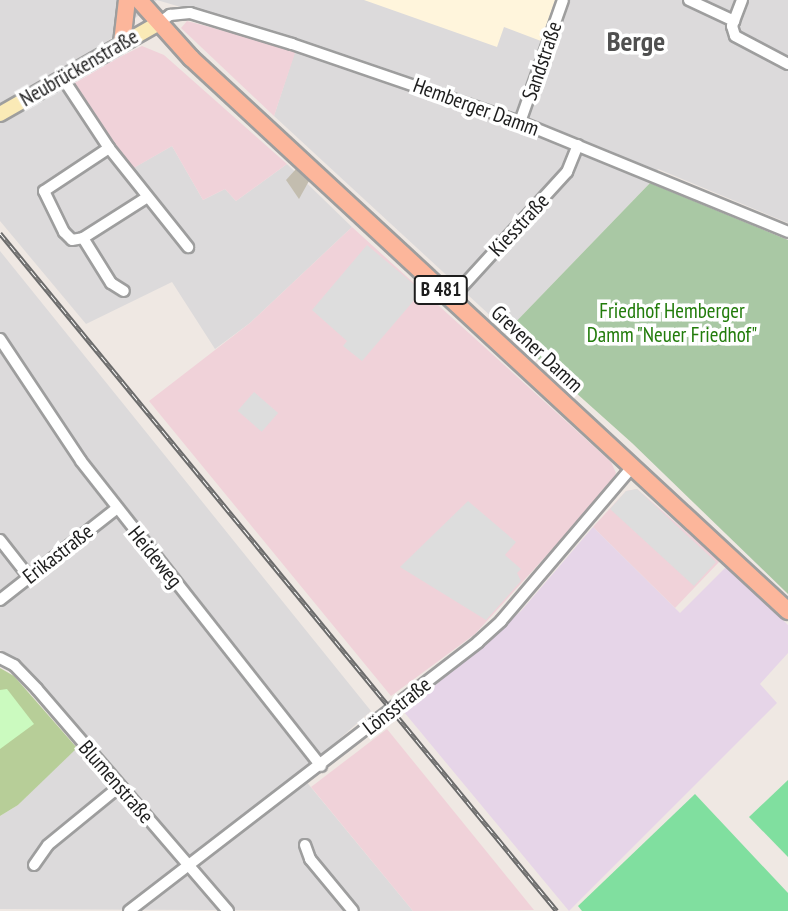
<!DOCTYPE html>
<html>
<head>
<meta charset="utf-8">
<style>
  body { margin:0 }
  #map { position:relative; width:788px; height:911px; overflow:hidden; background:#efe8e3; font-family:"PT Sans Narrow",sans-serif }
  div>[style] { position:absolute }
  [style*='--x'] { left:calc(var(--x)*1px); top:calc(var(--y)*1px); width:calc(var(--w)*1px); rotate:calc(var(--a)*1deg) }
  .residential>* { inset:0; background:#dcdadb }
  .commercial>* { inset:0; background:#f0d2d9 }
  .industrial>* { inset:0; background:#e6d5e8 }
  .education>* { inset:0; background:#fff5dc }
  .construction>* { inset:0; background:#c3bdaf }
  .forest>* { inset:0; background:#b7ce98 }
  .cemetery>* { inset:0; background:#a9c8a4 }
  .park>* { inset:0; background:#cbfabf }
  .pitch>* { inset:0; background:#80df9f }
  .parking>* { inset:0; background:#ddd; transform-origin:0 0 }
  .roads { filter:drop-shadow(2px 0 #9e9e9e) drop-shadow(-2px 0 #9e9e9e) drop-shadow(0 2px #9e9e9e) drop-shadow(0 -2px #9e9e9e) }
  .street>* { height:10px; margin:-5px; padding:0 5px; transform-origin:5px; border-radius:5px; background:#fff }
  .secondary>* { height:14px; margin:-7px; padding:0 7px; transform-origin:7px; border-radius:7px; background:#faeab6 }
  .primary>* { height:16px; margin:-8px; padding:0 8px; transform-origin:8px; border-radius:8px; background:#fcb69b }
  .rail>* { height:5px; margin-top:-2.5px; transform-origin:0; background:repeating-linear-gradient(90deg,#fff 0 8px,#6b6b6b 0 16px); box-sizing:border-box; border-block:2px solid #6b6b6b }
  span { translate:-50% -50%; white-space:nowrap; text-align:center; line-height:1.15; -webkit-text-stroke:7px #fff; paint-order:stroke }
  .shield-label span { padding:2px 5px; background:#fff; border:2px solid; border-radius:5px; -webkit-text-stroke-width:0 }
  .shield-label { font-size:19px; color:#1d1d1d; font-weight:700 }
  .street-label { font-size:21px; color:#1d1d1d }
  .park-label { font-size:21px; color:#227c0b }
  .district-label { font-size:28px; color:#505050; font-weight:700 }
</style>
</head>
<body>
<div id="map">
  <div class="residential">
    <div style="clip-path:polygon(0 0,157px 0,96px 51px,55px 74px,121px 175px,172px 146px,203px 200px,225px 189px,236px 201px,287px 164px,352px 227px,250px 323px,215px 349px,172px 282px,86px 324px,0 221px)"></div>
    <div style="clip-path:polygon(157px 0,788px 0,788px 223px,658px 169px,650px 183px,507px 331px,274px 116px,298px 42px)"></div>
    <div style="clip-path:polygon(0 251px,371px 711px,300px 774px,413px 911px,0 909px,0 816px,18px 805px,86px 738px,22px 662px,0 650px)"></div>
  </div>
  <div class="commercial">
    <div style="clip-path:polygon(187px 21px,296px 50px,274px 116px,181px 28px)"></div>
    <div style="clip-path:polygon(142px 46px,164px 55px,287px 164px,236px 201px,225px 189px,203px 200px,172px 146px,132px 169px,71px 81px)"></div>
    <div style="clip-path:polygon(352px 227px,611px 462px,616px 473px,610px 486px,475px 634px,391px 696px,149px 401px,250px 323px)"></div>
    <div style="clip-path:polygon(637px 489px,720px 561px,675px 608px,593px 527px,626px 491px)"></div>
    <div style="clip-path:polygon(387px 729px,534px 910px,413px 911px,311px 787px)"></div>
  </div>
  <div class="industrial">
    <div style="clip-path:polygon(593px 527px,680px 613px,727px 566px,788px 625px,788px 653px,760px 684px,777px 703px,569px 911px,404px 712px,521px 611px)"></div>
  </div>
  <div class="education">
    <div style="clip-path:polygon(364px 0,555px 0,541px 41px,504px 27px,497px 47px)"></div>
  </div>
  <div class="construction">
    <div style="clip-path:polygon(296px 169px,309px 181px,299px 199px,286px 180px)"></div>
  </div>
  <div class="forest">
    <div style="clip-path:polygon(0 668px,14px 676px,77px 748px,18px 805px,0 816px)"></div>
  </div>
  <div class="cemetery">
    <div style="clip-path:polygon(650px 183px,788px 240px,788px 594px,632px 443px,507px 331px)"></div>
  </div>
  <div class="park">
    <div style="clip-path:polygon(7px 689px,34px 724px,0 749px,0 690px)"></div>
  </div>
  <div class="pitch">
    <div style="clip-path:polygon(788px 780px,788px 857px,749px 817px)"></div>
    <div style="clip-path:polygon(695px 794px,788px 893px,788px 911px,582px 911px,578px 906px)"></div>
  </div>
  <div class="parking">
    <div style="clip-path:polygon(367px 245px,422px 291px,362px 361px,343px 346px,347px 341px,312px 310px)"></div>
    <div style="left:254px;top:392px;width:32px;height:25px;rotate:41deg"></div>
    <div style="clip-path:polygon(637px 489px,716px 562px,694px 586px,610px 509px,626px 491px)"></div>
    <div style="clip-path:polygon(468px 501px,516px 542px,505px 555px,521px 569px,517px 573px,521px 581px,486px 620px,400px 567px)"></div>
  </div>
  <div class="roads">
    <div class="street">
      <div style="--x:689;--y:0;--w:50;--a:25"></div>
      <div style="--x:742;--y:0;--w:28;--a:111"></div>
      <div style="--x:732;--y:26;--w:10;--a:73"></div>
      <div style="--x:735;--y:36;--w:60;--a:27.8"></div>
      <div style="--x:159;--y:23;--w:14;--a:-36"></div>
      <div style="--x:170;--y:15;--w:20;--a:-6"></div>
      <div style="--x:190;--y:13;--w:107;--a:16.9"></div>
      <div style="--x:292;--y:44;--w:241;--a:18.9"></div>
      <div style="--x:520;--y:122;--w:290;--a:22.3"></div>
      <div style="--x:62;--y:77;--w:85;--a:56.5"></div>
      <div style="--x:109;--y:148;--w:127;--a:51.4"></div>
      <div style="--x:520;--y:122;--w:129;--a:-70.6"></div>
      <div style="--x:109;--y:148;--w:78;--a:146.5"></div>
      <div style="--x:44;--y:191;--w:46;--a:64"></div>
      <div style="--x:64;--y:232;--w:11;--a:45"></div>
      <div style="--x:72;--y:240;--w:11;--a:-10"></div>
      <div style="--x:83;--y:238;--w:53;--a:58.1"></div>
      <div style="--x:111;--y:283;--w:15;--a:32"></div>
      <div style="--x:83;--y:238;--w:75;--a:-32.4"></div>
      <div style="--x:451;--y:299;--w:172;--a:-47.6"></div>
      <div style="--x:567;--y:172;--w:29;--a:-68"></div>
      <div style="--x:0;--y:339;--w:146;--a:56.4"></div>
      <div style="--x:81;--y:461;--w:388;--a:51.8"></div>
      <div style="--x:0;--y:540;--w:47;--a:51.9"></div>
      <div style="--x:0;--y:600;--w:147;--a:-38.1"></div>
      <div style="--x:0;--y:658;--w:16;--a:27"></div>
      <div style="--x:14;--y:665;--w:33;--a:46"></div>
      <div style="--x:37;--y:689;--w:293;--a:49.3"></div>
      <div style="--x:305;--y:845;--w:15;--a:70"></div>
      <div style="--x:310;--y:859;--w:67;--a:50.4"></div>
      <div style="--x:34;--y:865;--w:24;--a:-55"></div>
      <div style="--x:48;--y:845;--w:93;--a:-39.3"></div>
      <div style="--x:129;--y:911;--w:441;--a:-37.6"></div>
      <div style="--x:478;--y:642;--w:31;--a:-42"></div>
      <div style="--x:501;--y:621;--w:204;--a:-49.6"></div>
    </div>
    <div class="secondary">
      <div style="--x:0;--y:114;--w:183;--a:-29.8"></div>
    </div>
    <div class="primary">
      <div style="--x:139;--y:0;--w:78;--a:48.1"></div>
      <div style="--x:191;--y:58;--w:814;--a:42.81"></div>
      <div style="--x:122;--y:43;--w:43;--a:-83.4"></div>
    </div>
  </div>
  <div class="rail">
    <div style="--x:0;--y:233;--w:877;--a:50.6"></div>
  </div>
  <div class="shield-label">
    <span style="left:441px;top:290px">B 481</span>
  </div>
  <div class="street-label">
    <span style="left:542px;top:61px;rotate:-71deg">Sandstraße</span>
    <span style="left:79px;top:68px;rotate:-30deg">Neubrückenstraße</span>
    <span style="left:476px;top:107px;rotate:20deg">Hemberger Damm</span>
    <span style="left:519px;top:225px;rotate:-47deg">Kiesstraße</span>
    <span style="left:537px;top:349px;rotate:43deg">Grevener Damm</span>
    <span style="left:58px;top:554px;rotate:-38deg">Erikastraße</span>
    <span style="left:155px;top:557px;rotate:51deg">Heideweg</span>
    <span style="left:397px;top:706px;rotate:-38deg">Lönsstraße</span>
    <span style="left:116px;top:782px;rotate:49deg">Blumenstraße</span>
  </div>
  <div class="park-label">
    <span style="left:672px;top:323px">Friedhof Hemberger<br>Damm "Neuer Friedhof"</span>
  </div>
  <div class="district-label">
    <span style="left:636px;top:41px">Berge</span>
  </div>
</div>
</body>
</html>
